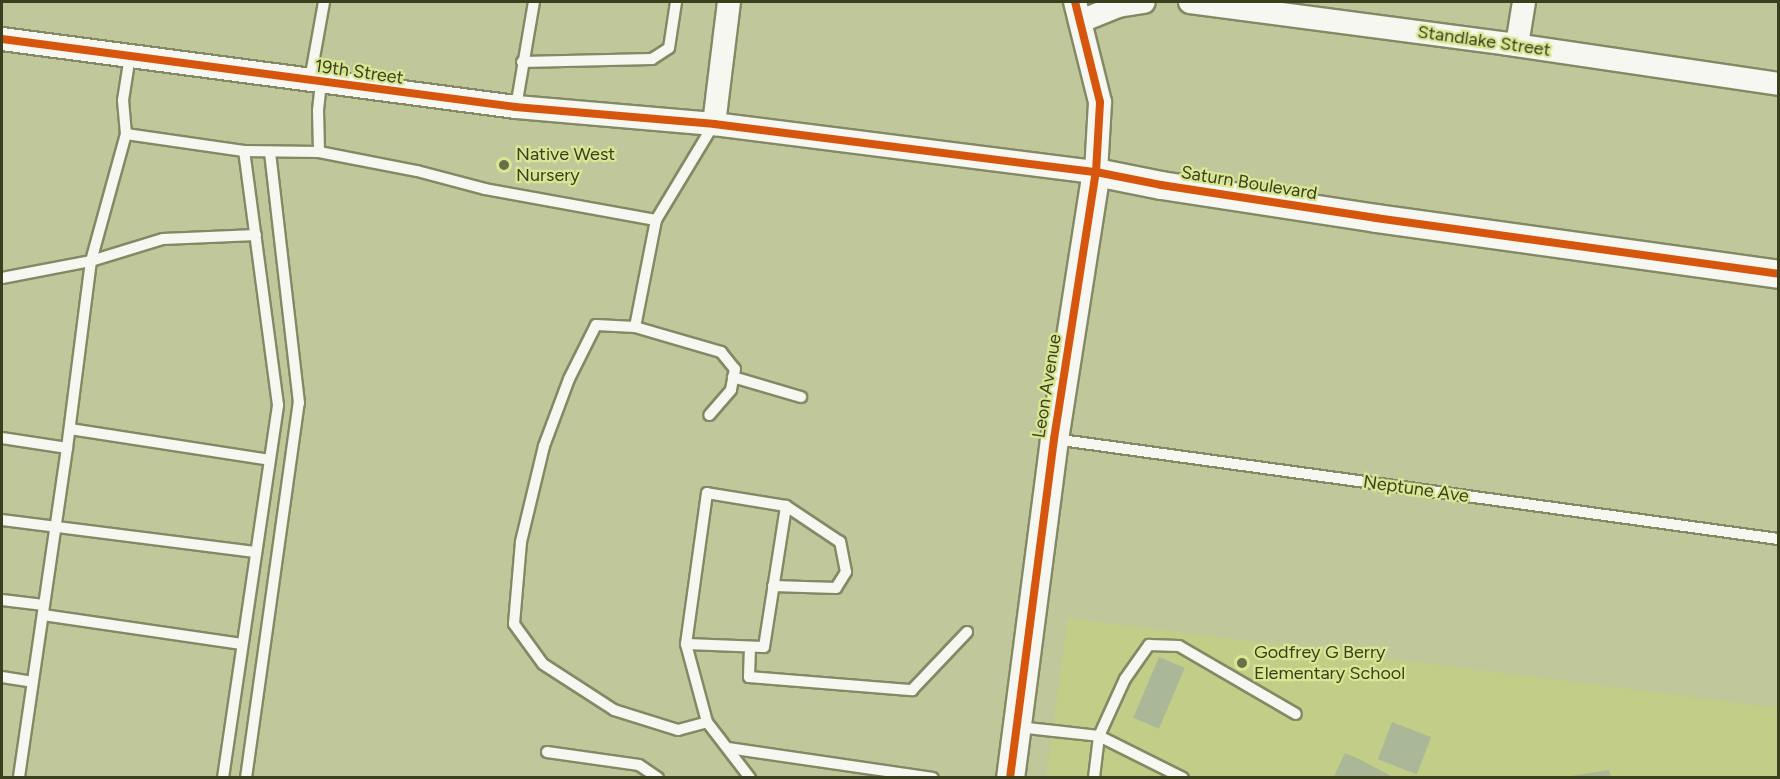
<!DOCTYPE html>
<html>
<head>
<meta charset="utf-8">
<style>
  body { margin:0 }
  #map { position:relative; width:1780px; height:779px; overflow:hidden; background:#bfc79b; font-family:Figtree,sans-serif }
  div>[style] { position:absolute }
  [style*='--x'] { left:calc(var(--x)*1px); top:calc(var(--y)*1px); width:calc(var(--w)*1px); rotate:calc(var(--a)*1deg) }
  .built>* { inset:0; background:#c2ce88 }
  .building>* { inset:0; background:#abb897; transform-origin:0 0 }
  .roads { filter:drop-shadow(2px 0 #848965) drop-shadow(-2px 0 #848965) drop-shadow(0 2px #848965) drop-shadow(0 -2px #848965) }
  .service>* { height:10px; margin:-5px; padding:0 5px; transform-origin:5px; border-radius:5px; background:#f5f7f0 }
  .minor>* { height:22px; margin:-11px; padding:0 11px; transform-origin:11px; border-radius:11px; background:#f5f7f0 }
  .tertiary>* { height:27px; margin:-13.5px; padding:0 13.5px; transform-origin:13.5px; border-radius:13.5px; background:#f5f7f0 }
  .cycleway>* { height:8px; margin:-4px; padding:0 4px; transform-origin:4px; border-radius:4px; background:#d7560e }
  .dots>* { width:16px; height:16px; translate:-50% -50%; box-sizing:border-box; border:3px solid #d9e794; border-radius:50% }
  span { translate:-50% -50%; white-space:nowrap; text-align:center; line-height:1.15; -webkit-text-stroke:4.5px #d9e794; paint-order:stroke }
  .street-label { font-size:18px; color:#3a3f1d }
  .poi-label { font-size:18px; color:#3a3f1d }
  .left { translate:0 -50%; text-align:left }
  .frame { position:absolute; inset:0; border:3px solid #3a3f1d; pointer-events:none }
</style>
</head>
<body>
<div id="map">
  <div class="built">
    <div style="clip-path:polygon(1068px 618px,1778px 708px,1778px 777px,1046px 778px)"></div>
  </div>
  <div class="building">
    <div style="left:1159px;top:657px;width:28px;height:66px;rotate:23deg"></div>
    <div style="left:1392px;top:722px;width:42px;height:40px;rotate:21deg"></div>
    <div style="clip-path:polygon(1345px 753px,1359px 759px,1395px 778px,1333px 778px)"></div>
    <div style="clip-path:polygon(1609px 770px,1611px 778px,1572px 778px,1571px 776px)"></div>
  </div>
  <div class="roads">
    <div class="service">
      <div style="--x:130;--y:56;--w:45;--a:99"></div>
      <div style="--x:123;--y:100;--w:34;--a:85"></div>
      <div style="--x:126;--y:134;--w:119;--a:8.2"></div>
      <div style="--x:244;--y:151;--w:75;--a:0.8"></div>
      <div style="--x:522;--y:62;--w:130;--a:-1.3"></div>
      <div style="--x:652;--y:59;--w:20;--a:-33"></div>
      <div style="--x:669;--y:48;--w:47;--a:-81.3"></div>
      <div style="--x:310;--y:80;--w:79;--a:-79.8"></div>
      <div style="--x:321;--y:82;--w:28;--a:96"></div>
      <div style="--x:318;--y:110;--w:42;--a:88.6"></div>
      <div style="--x:319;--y:152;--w:100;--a:11"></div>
      <div style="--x:417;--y:171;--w:70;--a:14.8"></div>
      <div style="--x:485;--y:189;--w:174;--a:10.3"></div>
      <div style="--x:656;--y:220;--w:112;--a:-58.9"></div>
      <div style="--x:516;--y:107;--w:107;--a:-80.3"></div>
      <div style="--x:656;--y:220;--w:109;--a:101.1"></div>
      <div style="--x:635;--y:327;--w:39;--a:-177"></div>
      <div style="--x:596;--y:325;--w:60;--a:116.6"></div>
      <div style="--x:569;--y:379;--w:72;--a:110.5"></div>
      <div style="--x:544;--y:446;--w:99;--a:103.5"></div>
      <div style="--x:521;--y:542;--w:82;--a:94.9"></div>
      <div style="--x:514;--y:624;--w:49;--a:54.1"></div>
      <div style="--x:543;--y:664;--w:85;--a:32.9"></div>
      <div style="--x:614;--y:710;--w:67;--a:17.4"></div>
      <div style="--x:678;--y:730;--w:30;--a:-15"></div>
      <div style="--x:2;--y:278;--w:91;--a:-10.8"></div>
      <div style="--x:91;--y:261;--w:75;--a:-17"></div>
      <div style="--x:163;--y:239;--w:93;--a:-2.5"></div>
      <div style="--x:635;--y:327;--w:90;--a:16.2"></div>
      <div style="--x:721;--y:352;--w:22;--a:51"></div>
      <div style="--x:735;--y:369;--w:21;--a:101"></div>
      <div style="--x:731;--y:390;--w:33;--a:131"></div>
      <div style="--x:733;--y:377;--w:71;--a:16.4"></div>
      <div style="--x:70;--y:429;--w:202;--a:8.8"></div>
      <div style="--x:2;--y:438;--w:66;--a:8.7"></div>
      <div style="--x:67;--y:448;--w:333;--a:98.3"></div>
      <div style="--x:1054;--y:439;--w:731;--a:7.86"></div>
      <div style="--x:67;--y:448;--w:189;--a:-82.7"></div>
      <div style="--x:91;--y:261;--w:132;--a:-74.6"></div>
      <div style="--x:2;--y:520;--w:256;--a:7.2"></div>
      <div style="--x:773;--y:586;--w:63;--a:1.8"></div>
      <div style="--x:836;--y:588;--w:19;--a:-58"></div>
      <div style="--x:846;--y:572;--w:31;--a:-101"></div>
      <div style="--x:840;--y:542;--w:65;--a:-146.3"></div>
      <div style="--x:2;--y:600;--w:42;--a:6.8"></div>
      <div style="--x:43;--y:615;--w:201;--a:8.3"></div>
      <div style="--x:686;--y:644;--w:78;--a:2.2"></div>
      <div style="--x:764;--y:647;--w:143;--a:-81.1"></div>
      <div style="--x:786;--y:506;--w:80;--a:-170.7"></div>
      <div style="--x:707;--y:493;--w:152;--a:97.9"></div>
      <div style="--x:686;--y:644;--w:81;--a:74.9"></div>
      <div style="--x:707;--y:722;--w:71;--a:52.5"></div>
      <div style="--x:750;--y:647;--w:30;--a:92"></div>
      <div style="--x:749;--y:677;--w:164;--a:4.6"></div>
      <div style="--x:912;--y:690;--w:80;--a:-46.5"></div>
      <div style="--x:2;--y:677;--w:31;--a:9"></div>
      <div style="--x:1018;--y:727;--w:81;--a:6.3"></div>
      <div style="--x:1099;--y:736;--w:42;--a:96.8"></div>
      <div style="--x:728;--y:748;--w:207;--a:8.3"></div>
      <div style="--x:547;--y:752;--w:93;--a:8"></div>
      <div style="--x:639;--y:765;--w:23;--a:34"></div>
      <div style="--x:223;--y:778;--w:377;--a:-81.6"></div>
      <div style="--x:278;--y:405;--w:256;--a:-97.6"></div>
      <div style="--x:246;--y:778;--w:379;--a:-82"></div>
      <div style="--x:299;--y:403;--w:253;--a:-96.6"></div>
      <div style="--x:1183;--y:778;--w:94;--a:-153.4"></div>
      <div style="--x:1099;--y:736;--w:63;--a:-65.5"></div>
      <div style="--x:1125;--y:679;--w:42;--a:-54.8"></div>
      <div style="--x:1149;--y:645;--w:30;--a:2"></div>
      <div style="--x:1179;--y:646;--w:135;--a:30.2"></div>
    </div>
    <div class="minor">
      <div style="--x:1190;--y:2;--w:321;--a:7.5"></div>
      <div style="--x:1508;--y:44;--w:273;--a:8.4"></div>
      <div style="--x:1081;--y:21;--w:40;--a:-22"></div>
      <div style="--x:1118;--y:6;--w:26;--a:-9"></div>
      <div style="--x:2;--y:39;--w:518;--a:7.54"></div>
      <div style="--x:516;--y:107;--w:199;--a:4.9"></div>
      <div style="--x:714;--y:124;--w:385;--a:7.2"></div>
      <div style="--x:1096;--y:172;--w:70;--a:-86.7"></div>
      <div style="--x:1100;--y:102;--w:103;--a:-104"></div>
      <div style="--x:1517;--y:45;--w:44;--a:-80.8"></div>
      <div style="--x:714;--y:124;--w:123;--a:-83"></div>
    </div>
    <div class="tertiary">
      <div style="--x:1010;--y:778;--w:342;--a:-82.6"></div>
      <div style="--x:1054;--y:439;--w:270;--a:-81.1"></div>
      <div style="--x:1096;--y:172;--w:66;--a:11.3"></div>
      <div style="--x:1161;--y:185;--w:218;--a:8.7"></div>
      <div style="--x:1376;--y:218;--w:406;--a:7.9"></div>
    </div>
  </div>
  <div class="cycleway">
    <div style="--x:2;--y:39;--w:518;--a:7.54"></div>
    <div style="--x:516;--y:107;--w:199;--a:4.9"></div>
    <div style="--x:714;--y:124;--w:385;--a:7.2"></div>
    <div style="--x:1096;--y:172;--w:66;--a:11.3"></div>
    <div style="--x:1161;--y:185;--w:218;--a:8.7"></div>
    <div style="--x:1376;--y:218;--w:406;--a:7.9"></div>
    <div style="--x:1010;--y:778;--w:342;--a:-82.6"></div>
    <div style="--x:1054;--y:439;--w:270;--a:-81.1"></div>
    <div style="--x:1096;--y:172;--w:70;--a:-86.7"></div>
    <div style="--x:1100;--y:102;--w:103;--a:-104"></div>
  </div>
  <div class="dots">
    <div style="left:504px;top:165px;background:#696f49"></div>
    <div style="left:1242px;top:663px;background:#696f49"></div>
  </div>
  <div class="street-label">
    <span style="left:1484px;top:41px;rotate:8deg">Standlake Street</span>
    <span style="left:359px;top:72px;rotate:8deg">19th Street</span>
    <span style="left:1249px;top:183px;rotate:9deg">Saturn Boulevard</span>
    <span style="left:1047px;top:386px;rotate:-81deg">Leon Avenue</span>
    <span style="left:1416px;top:489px;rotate:8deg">Neptune Ave</span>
  </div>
  <div class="poi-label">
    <span class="left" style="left:516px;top:165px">Native West<br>Nursery</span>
    <span class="left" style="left:1254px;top:663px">Godfrey G Berry<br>Elementary School</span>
  </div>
  <div class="frame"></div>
</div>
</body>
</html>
